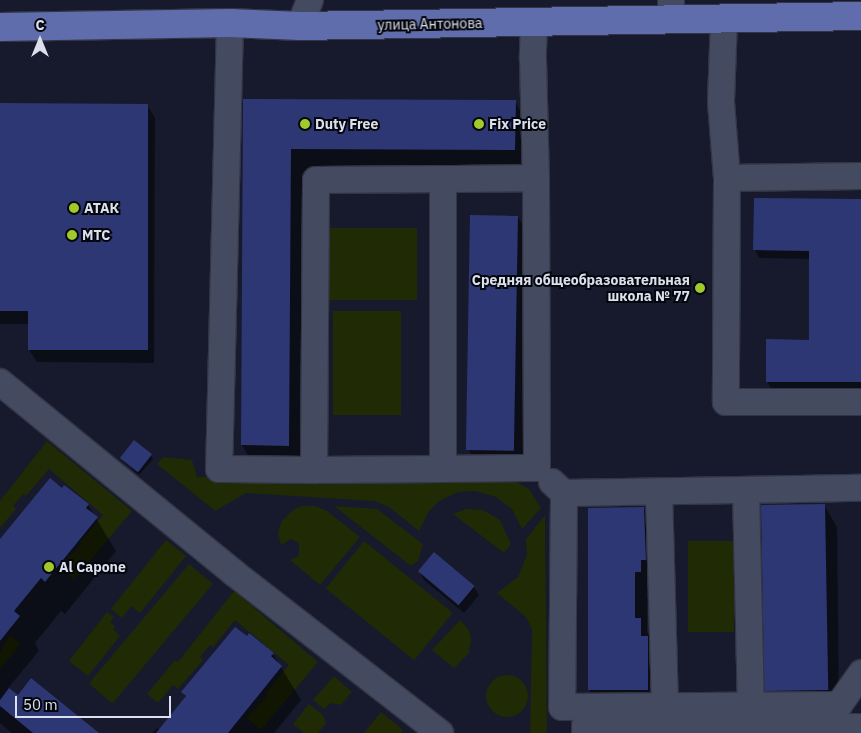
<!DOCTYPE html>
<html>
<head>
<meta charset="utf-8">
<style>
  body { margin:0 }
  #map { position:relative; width:861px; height:733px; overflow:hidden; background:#161a2c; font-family:"IBM Plex Sans",sans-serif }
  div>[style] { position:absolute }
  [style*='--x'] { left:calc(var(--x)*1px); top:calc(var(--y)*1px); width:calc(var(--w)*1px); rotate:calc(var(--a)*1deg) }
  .green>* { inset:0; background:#202a04; transform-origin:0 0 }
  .round { border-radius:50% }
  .shadow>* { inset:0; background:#0007 }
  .building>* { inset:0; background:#2d3773; transform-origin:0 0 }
  .roads { filter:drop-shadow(1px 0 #333544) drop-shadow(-1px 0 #333544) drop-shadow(0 1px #333544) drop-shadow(0 -1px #333544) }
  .minor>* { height:26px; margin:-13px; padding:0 13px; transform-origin:13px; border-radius:13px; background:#444a5f }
  .major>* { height:28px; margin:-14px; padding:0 14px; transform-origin:14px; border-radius:14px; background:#5f6dac }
  .dots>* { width:14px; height:14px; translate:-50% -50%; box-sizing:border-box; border:2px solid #04060d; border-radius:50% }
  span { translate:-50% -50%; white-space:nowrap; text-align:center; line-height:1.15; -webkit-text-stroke:4px #04060d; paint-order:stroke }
  .street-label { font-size:14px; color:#dce0ed }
  .poi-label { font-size:14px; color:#dce0ed; font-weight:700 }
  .left { translate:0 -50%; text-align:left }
  .right { translate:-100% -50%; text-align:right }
  .north { position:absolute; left:15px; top:15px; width:50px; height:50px; -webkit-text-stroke:4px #04060d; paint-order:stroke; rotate:0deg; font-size:14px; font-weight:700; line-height:20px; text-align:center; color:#dce0ed }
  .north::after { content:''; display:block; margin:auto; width:18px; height:22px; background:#dce0ed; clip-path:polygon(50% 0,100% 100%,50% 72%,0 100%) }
  .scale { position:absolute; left:15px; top:696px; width:156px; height:22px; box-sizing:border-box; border:2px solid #dce0ed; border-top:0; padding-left:6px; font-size:15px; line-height:18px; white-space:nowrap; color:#dce0ed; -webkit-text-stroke:4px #04060d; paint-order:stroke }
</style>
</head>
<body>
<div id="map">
  <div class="green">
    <div style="left:324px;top:228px;width:93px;height:72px"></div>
    <div style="left:333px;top:311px;width:68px;height:104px"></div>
    <div style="clip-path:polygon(47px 441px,132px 511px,74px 580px,59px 567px,82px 544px,80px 542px,103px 515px,49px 469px,26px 496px,23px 494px,13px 506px,16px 509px,0 528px,0 501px)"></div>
    <div style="clip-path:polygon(163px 457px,192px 460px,197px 477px,509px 478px,529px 489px,541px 508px,522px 529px,512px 509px,496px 497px,475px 491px,458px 492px,439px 501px,429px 511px,419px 531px,389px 507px,374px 501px,246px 493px,215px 511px,157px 464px)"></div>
    <div style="clip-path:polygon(302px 506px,315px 506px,327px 511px,360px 537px,320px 585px,290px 560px,299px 556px,299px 543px,291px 539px,281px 545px,278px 533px,281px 522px,294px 509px)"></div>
    <div style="clip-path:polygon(334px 506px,377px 509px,423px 544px,418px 561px,411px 566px)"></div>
    <div style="clip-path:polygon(466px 509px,483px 510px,500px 520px,511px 544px,504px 553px,453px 514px)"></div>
    <div style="clip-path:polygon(545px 515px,547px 733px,530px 733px,532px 629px,526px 617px,497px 593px,518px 577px,527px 555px,526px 539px)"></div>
    <div style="clip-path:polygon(166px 540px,186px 556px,140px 613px,131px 606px,122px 618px,111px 609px)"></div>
    <div style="left:364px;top:541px;width:114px;height:61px;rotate:39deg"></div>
    <div style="left:688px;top:541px;width:46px;height:91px"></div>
    <div style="left:189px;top:564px;width:31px;height:156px;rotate:40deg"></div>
    <div style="clip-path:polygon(234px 591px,318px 662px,261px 730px,246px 718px,268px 695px,266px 693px,289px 665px,235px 620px,213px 647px,210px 645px,200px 657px,203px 660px,178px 689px,173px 685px,158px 703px,147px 694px,175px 660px,178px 662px)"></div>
    <div style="clip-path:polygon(107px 612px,114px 617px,110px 622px,115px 626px,113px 629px,120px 636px,88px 676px,69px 661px)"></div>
    <div style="clip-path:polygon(460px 620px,469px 630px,471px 640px,469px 653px,454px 668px,432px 650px)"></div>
    <div style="clip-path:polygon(10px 635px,21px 644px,0 669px,0 652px)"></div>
    <div class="round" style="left:486px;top:675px;width:42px;height:42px"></div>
    <div style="clip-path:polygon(334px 676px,352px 692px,341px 705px,331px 703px,324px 709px,313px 700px)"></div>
    <div style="clip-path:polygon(309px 704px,323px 715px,326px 723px,318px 733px,304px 733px,293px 724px)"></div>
    <div style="clip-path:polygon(381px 712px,403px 730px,401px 733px,364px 733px)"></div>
  </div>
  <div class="shadow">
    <div style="clip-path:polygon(244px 100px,515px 101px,531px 130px,531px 178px,306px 177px,305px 474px,258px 473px,242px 445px)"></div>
    <div style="clip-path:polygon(0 105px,147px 105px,155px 118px,154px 363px,37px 362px,29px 350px,30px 324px,0 324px)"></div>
    <div style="clip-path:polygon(755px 199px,861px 200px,861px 390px,772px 390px,767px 381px,810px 341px,810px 259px,759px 258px,755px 250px)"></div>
    <div style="clip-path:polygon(471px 216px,518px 217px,534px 245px,532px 479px,486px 479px,469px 450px)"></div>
    <div style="clip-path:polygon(151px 455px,153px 459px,139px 475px,120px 458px)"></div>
    <div style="clip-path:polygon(62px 490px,88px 505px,116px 551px,65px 614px,61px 611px,35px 643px,39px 651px,8px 688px,18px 697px,94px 733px,12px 733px,0 723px,0 541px)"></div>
    <div style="clip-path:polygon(824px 505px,837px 527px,839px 712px,780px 713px,767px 690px)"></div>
    <div style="clip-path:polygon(644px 508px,657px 531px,653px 594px,647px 594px,647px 632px,653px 642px,661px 712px,602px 712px,589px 690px)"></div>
    <div style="clip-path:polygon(419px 571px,474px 587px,479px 595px,464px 613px,424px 580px)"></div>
    <div style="clip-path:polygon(273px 654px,301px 700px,274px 733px,152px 733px,157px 728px,160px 730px,186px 698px,183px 692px)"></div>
  </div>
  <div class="building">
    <div style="clip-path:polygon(243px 99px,516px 100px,515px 150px,291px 149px,289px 446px,241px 445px)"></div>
    <div style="clip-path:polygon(0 103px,148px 104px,148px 350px,28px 350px,28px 311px,0 311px)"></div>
    <div style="clip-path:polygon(754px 198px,861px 199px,861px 382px,766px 382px,766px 339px,809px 340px,809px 251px,753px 250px)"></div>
    <div style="left:470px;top:215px;width:48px;height:235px;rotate:1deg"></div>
    <div style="left:134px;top:440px;width:23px;height:23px;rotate:38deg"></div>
    <div style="clip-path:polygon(50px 478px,62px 488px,64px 485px,89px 504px,86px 508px,98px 517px,45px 582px,41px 578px,14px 611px,20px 616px,0 641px,0 539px)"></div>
    <div style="left:825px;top:504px;width:186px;height:64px;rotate:89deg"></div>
    <div style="clip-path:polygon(644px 507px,646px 560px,641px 560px,641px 572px,635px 572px,635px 618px,641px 618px,641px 636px,648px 636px,648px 690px,588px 690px,588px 508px)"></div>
    <div style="left:434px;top:552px;width:53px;height:25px;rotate:40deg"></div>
    <div style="clip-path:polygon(235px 627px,247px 636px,249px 633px,274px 653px,271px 656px,282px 666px,228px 733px,156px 733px,186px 696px,181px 692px)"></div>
    <div style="clip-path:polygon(31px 678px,99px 733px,33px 733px,0 706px,0 700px,9px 688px,18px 695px)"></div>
  </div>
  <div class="roads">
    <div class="minor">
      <div style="--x:724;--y:19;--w:83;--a:92.1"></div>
      <div style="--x:721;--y:102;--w:76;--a:85.5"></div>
      <div style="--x:727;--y:178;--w:224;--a:90.3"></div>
      <div style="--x:726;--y:402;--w:135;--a:0"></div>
      <div style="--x:671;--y:20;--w:20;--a:-90"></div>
      <div style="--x:534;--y:22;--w:37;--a:92"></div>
      <div style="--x:533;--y:59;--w:119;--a:88.6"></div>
      <div style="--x:536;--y:178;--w:290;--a:89.8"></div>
      <div style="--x:537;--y:468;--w:94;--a:179.4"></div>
      <div style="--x:443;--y:469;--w:290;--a:-90"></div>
      <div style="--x:443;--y:179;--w:93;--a:-0.6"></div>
      <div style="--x:230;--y:23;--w:446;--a:91.4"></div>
      <div style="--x:219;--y:469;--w:95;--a:0.6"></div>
      <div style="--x:314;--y:470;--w:290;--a:-89.6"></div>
      <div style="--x:316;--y:180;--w:127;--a:-0.5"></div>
      <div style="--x:300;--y:26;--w:28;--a:-69"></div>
      <div style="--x:727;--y:178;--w:134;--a:-0.9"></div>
      <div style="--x:0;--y:382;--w:302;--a:39.2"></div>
      <div style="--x:234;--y:573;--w:261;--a:37.8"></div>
      <div style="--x:314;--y:470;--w:129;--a:-0.4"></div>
      <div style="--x:552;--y:482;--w:16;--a:43"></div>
      <div style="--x:564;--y:493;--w:297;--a:-1"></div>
      <div style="--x:746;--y:491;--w:214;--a:88.7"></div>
      <div style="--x:659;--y:492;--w:214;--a:88.4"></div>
      <div style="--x:564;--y:493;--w:214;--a:90.5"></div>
      <div style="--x:562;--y:707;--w:277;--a:-0.4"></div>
      <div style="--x:839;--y:705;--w:39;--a:-55"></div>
      <div style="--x:585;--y:733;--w:7;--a:-90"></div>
      <div style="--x:585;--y:726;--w:274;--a:0.2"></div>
      <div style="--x:859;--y:727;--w:6;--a:90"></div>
    </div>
    <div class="major">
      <div style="--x:0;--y:27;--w:230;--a:-1"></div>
      <div style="--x:230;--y:23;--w:70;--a:2.5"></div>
      <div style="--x:300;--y:26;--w:561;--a:-1.02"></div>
    </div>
  </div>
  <div class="dots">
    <div style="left:305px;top:124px;background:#a1c92b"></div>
    <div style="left:479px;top:124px;background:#a1c92b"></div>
    <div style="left:74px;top:208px;background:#a1c92b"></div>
    <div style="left:72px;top:235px;background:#a1c92b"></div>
    <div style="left:700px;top:288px;background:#a1c92b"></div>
    <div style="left:49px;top:567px;background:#a1c92b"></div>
  </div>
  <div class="street-label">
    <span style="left:430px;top:24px;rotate:-1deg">улица Антонова</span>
  </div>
  <div class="poi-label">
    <span class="left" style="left:315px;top:124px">Duty Free</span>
    <span class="left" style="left:489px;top:124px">Fix Price</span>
    <span class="left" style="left:84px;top:208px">АТАК</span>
    <span class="left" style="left:82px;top:235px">МТС</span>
    <span class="right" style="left:690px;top:288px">Средняя общеобразовательная<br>школа № 77</span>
    <span class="left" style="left:59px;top:567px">Al Capone</span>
  </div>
  <div class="north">С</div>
  <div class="scale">50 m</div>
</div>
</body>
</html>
